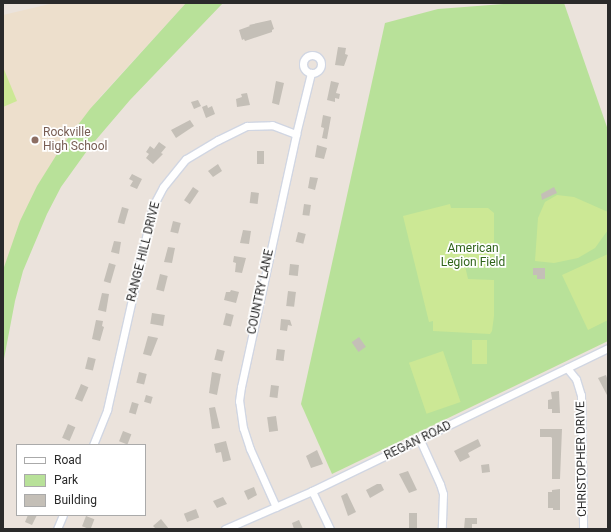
<!DOCTYPE html>
<html>
<head>
<meta charset="utf-8">
<style>
  body { margin:0 }
  #map { position:relative; width:611px; height:532px; overflow:hidden; background:#ebe3dc; font-family:Roboto,sans-serif }
  div>[style] { position:absolute }
  [style*='--x'] { left:calc(var(--x)*1px); top:calc(var(--y)*1px); width:calc(var(--w)*1px); rotate:calc(var(--a)*1deg) }
  .education>* { inset:0; background:#eddfcc }
  .green>* { inset:0; background:#b8e199 }
  .pitch>* { inset:0; background:#cce895; transform-origin:0 0 }
  .building>* { inset:0; background:#c4bfb7; transform-origin:0 0 }
  .roads { filter:drop-shadow(1px 0 #d1d6e2) drop-shadow(-1px 0 #d1d6e2) drop-shadow(0 1px #d1d6e2) drop-shadow(0 -1px #d1d6e2) }
  .minor>* { height:7px; margin:-3.5px; padding:0 3.5px; transform-origin:3.5px; border-radius:3.5px; background:#fff }
  .minor>.ring { margin:-3.5px; padding:0; box-sizing:content-box; background:none; border:7px solid #fff; border-radius:50% }
  .dots>* { width:11px; height:11px; translate:-50% -50%; box-sizing:border-box; border:2px solid #fff; border-radius:50% }
  span { translate:-50% -50%; white-space:nowrap; text-align:center; line-height:1.15; -webkit-text-stroke:3.5px #fff; paint-order:stroke }
  .education-label { font-size:12px; color:#785e54 }
  .left { translate:0 -50%; text-align:left }
  .park-label { font-size:12px; color:#31651c }
  .street-label { font-size:12px; color:#2a2a2a }
  .frame { position:absolute; inset:0; border:4px solid #2a2a2a; pointer-events:none }
  .legend { position:absolute; left:16px; top:444px; width:130px; height:72px; box-sizing:border-box; background:#fff; border:1px solid #aaa; margin:0; padding:5px 7px; list-style:none; font-size:12px; color:#2a2a2a }
  .legend li { display:flex; align-items:center; gap:8px; height:20px }
  .legend b { width:20px; border:1px solid #aaa }
</style>
</head>
<body>
<div id="map">
  <div class="education">
    <div style="clip-path:polygon(54px 3px,186px 3px,100px 97px,62px 146px,27px 207px,3px 270px,3px 15px)"></div>
  </div>
  <div class="green">
    <div style="clip-path:polygon(186px 3px,223px 3px,130px 100px,89px 148px,61px 187px,47px 214px,23px 271px,15px 301px,3px 364px,3px 270px,20px 221px,37px 186px,62px 146px,90px 109px)"></div>
    <div style="clip-path:polygon(515px 3px,564px 3px,608px 130px,608px 341px,332px 474px,301px 404px,385px 23px,438px 9px)"></div>
  </div>
  <div class="pitch">
    <div style="clip-path:polygon(3px 67px,17px 101px,3px 107px)"></div>
    <div style="clip-path:polygon(557px 195px,574px 197px,608px 212px,608px 230px,595px 248px,578px 258px,554px 263px,535px 261px,538px 218px,545px 202px)"></div>
    <div style="clip-path:polygon(450px 204px,451px 208px,488px 208px,494px 213px,494px 268px,465px 266px,468px 279px,494px 280px,494px 316px,492px 331px,490px 334px,433px 331px,433px 321px,429px 322px,403px 216px)"></div>
    <div style="clip-path:polygon(608px 254px,608px 320px,588px 330px,562px 275px)"></div>
    <div style="left:472px;top:340px;width:15px;height:24px"></div>
    <div style="left:443px;top:351px;width:54px;height:36px;rotate:71deg"></div>
  </div>
  <div class="building">
    <div style="clip-path:polygon(271px 20px,274px 29px,272px 30px,272px 32px,245px 41px,244px 39px,242px 40px,239px 30px,250px 26px,249px 25px)"></div>
    <div style="clip-path:polygon(338px 47px,346px 48px,345px 54px,348px 55px,344px 66px,335px 65px)"></div>
    <div style="clip-path:polygon(276px 81px,284px 83px,279px 105px,272px 103px)"></div>
    <div style="clip-path:polygon(331px 81px,339px 83px,336px 93px,340px 94px,339px 99px,335px 98px,335px 102px,327px 100px)"></div>
    <div style="clip-path:polygon(247px 93px,250px 105px,237px 107px,236px 99px,242px 97px,241px 94px)"></div>
    <div style="clip-path:polygon(198px 100px,201px 106px,194px 109px,191px 102px)"></div>
    <div style="clip-path:polygon(207px 105px,208px 108px,212px 106px,215px 114px,206px 118px,202px 107px)"></div>
    <div style="clip-path:polygon(323px 115px,331px 117px,327px 139px,322px 138px,324px 128px,321px 127px)"></div>
    <div style="clip-path:polygon(190px 120px,194px 126px,176px 138px,171px 130px)"></div>
    <div style="clip-path:polygon(159px 142px,166px 147px,161px 153px,163px 154px,153px 164px,146px 158px,149px 154px,146px 152px,150px 146px,154px 149px)"></div>
    <div style="clip-path:polygon(317px 145px,327px 148px,324px 159px,315px 157px)"></div>
    <div style="left:257px;top:151px;width:7px;height:13px"></div>
    <div style="clip-path:polygon(218px 164px,222px 171px,213px 177px,208px 171px)"></div>
    <div style="clip-path:polygon(132px 174px,142px 179px,137px 189px,130px 186px,133px 181px,129px 179px)"></div>
    <div style="clip-path:polygon(310px 177px,318px 178px,315px 190px,308px 188px)"></div>
    <div style="left:193px;top:187px;width:7px;height:16px;rotate:34deg"></div>
    <div style="clip-path:polygon(554px 187px,557px 193px,542px 200px,541px 194px)"></div>
    <div style="left:251px;top:192px;width:8px;height:11px;rotate:7deg"></div>
    <div style="left:304px;top:204px;width:7px;height:11px;rotate:8deg"></div>
    <div style="left:122px;top:207px;width:7px;height:16px;rotate:16deg"></div>
    <div style="left:173px;top:221px;width:8px;height:11px;rotate:14deg"></div>
    <div style="clip-path:polygon(243px 230px,251px 231px,249px 244px,240px 243px)"></div>
    <div style="left:298px;top:232px;width:8px;height:10px;rotate:14deg"></div>
    <div style="clip-path:polygon(114px 241px,121px 242px,119px 254px,111px 252px)"></div>
    <div style="clip-path:polygon(168px 247px,175px 248px,172px 263px,164px 262px)"></div>
    <div style="clip-path:polygon(234px 256px,246px 258px,242px 273px,235px 272px,236px 263px,233px 262px)"></div>
    <div style="left:109px;top:263px;width:7px;height:19px;rotate:16deg"></div>
    <div style="left:290px;top:264px;width:9px;height:11px;rotate:6deg"></div>
    <div style="clip-path:polygon(533px 268px,545px 268px,545px 279px,537px 279px,537px 275px,533px 275px)"></div>
    <div style="left:160px;top:274px;width:8px;height:16px;rotate:14deg"></div>
    <div style="clip-path:polygon(231px 290px,239px 292px,236px 303px,224px 300px,226px 292px,230px 292px)"></div>
    <div style="left:288px;top:291px;width:8px;height:15px;rotate:7deg"></div>
    <div style="clip-path:polygon(102px 293px,109px 294px,106px 312px,98px 310px)"></div>
    <div style="left:152px;top:313px;width:13px;height:11px;rotate:9deg"></div>
    <div style="left:226px;top:313px;width:8px;height:12px;rotate:14deg"></div>
    <div style="clip-path:polygon(281px 319px,290px 320px,292px 326px,288px 325px,287px 331px,280px 330px)"></div>
    <div style="clip-path:polygon(96px 320px,103px 321px,102px 326px,104px 327px,100px 341px,92px 339px)"></div>
    <div style="clip-path:polygon(148px 336px,158px 338px,151px 356px,143px 354px)"></div>
    <div style="left:359px;top:337px;width:12px;height:9px;rotate:55deg"></div>
    <div style="left:217px;top:349px;width:8px;height:11px;rotate:14deg"></div>
    <div style="left:277px;top:349px;width:8px;height:11px;rotate:7deg"></div>
    <div style="left:88px;top:357px;width:8px;height:12px;rotate:14deg"></div>
    <div style="left:139px;top:372px;width:8px;height:11px;rotate:14deg"></div>
    <div style="clip-path:polygon(212px 372px,221px 374px,217px 395px,209px 393px)"></div>
    <div style="clip-path:polygon(606px 375px,608px 381px,608px 397px,598px 378px)"></div>
    <div style="left:81px;top:384px;width:8px;height:16px;rotate:23deg"></div>
    <div style="left:271px;top:385px;width:8px;height:12px;rotate:7deg"></div>
    <div style="clip-path:polygon(559px 391px,560px 413px,552px 413px,552px 409px,548px 409px,548px 400px,552px 399px,551px 392px)"></div>
    <div style="left:146px;top:395px;width:7px;height:7px;rotate:16deg"></div>
    <div style="left:132px;top:402px;width:7px;height:11px;rotate:16deg"></div>
    <div style="clip-path:polygon(215px 407px,220px 428px,212px 429px,209px 408px)"></div>
    <div style="left:276px;top:416px;width:15px;height:9px;rotate:82deg"></div>
    <div style="left:68px;top:424px;width:8px;height:15px;rotate:23deg"></div>
    <div style="clip-path:polygon(540px 429px,562px 429px,560px 479px,552px 479px,552px 438px,551px 437px,540px 437px)"></div>
    <div style="left:123px;top:431px;width:9px;height:11px;rotate:21deg"></div>
    <div style="clip-path:polygon(478px 439px,481px 446px,468px 453px,470px 457px,460px 462px,454px 451px)"></div>
    <div style="clip-path:polygon(226px 441px,231px 460px,223px 462px,221px 452px,216px 453px,214px 444px)"></div>
    <div style="clip-path:polygon(317px 450px,323px 464px,311px 468px,306px 456px)"></div>
    <div style="left:489px;top:464px;width:8px;height:8px;rotate:83deg"></div>
    <div style="clip-path:polygon(408px 471px,417px 490px,409px 493px,399px 474px)"></div>
    <div style="clip-path:polygon(377px 484px,381px 484px,384px 490px,370px 498px,366px 490px)"></div>
    <div style="clip-path:polygon(254px 487px,257px 495px,248px 500px,244px 491px)"></div>
    <div style="clip-path:polygon(560px 489px,560px 510px,553px 510px,553px 508px,548px 508px,548px 492px,552px 492px,552px 490px)"></div>
    <div style="clip-path:polygon(347px 493px,356px 512px,348px 516px,341px 496px)"></div>
    <div style="clip-path:polygon(223px 497px,227px 504px,217px 508px,213px 501px)"></div>
    <div style="left:196px;top:509px;width:9px;height:13px;rotate:69deg"></div>
    <div style="left:409px;top:513px;width:8px;height:16px"></div>
    <div style="clip-path:polygon(28px 515px,37px 515px,32px 525px,25px 522px)"></div>
    <div style="left:86px;top:516px;width:9px;height:11px;rotate:21deg"></div>
    <div style="clip-path:polygon(465px 518px,477px 518px,477px 524px,472px 524px,472px 529px,464px 529px)"></div>
    <div style="clip-path:polygon(161px 519px,169px 529px,156px 529px,153px 526px)"></div>
    <div style="clip-path:polygon(299px 520px,303px 529px,294px 529px,292px 523px)"></div>
  </div>
  <div class="roads">
    <div class="minor">
      <div class="ring" style="left:303px;top:55px;width:11px;height:11px"></div>
      <div style="--x:567;--y:368;--w:14;--a:51"></div>
      <div style="--x:576;--y:379;--w:17;--a:73"></div>
      <div style="--x:581;--y:395;--w:134;--a:89.1"></div>
      <div style="--x:420;--y:440;--w:48;--a:65.6"></div>
      <div style="--x:440;--y:484;--w:10;--a:73"></div>
      <div style="--x:443;--y:494;--w:35;--a:92"></div>
      <div style="--x:93;--y:445;--w:38;--a:-68"></div>
      <div style="--x:107;--y:410;--w:209;--a:-77.3"></div>
      <div style="--x:153;--y:206;--w:21;--a:-62"></div>
      <div style="--x:163;--y:187;--w:36;--a:-51"></div>
      <div style="--x:186;--y:159;--w:37;--a:-31"></div>
      <div style="--x:218;--y:140;--w:32;--a:-26"></div>
      <div style="--x:247;--y:126;--w:25;--a:-2"></div>
      <div style="--x:272;--y:125;--w:26;--a:21"></div>
      <div style="--x:312;--y:491;--w:42;--a:64.7"></div>
      <div style="--x:276;--y:507;--w:64;--a:-114.1"></div>
      <div style="--x:250;--y:449;--w:22;--a:-108"></div>
      <div style="--x:243;--y:428;--w:27;--a:-98"></div>
      <div style="--x:239;--y:401;--w:14;--a:-82"></div>
      <div style="--x:241;--y:387;--w:259;--a:-77.7"></div>
      <div style="--x:296;--y:134;--w:63;--a:-76.2"></div>
      <div style="--x:57;--y:529;--w:15;--a:-67"></div>
      <div style="--x:225;--y:529;--w:95;--a:-23.6"></div>
      <div style="--x:312;--y:491;--w:329;--a:-25.8"></div>
    </div>
  </div>
  <div class="dots">
    <div style="left:35px;top:140px;background:#8d6e63"></div>
  </div>
  <div class="education-label">
    <span class="left" style="left:43px;top:140px">Rockville<br>High School</span>
  </div>
  <div class="park-label">
    <span style="left:473px;top:256px">American<br>Legion Field</span>
  </div>
  <div class="street-label">
    <span style="left:144px;top:252px;rotate:-76deg">RANGE HILL DRIVE</span>
    <span style="left:261px;top:292px;rotate:-78deg">COUNTRY LANE</span>
    <span style="left:418px;top:441px;rotate:-26deg">REGAN ROAD</span>
    <span style="left:582px;top:459px;rotate:-91deg">CHRISTOPHER DRIVE</span>
  </div>
  <div class="frame"></div>
  <ul class="legend">
  <li><b style="height:5px;background:#fff"></b>Road</li>
  <li><b style="height:11px;background:#b8e199"></b>Park</li>
  <li><b style="height:11px;background:#c4bfb7"></b>Building</li>
  </ul>
</div>
</body>
</html>
